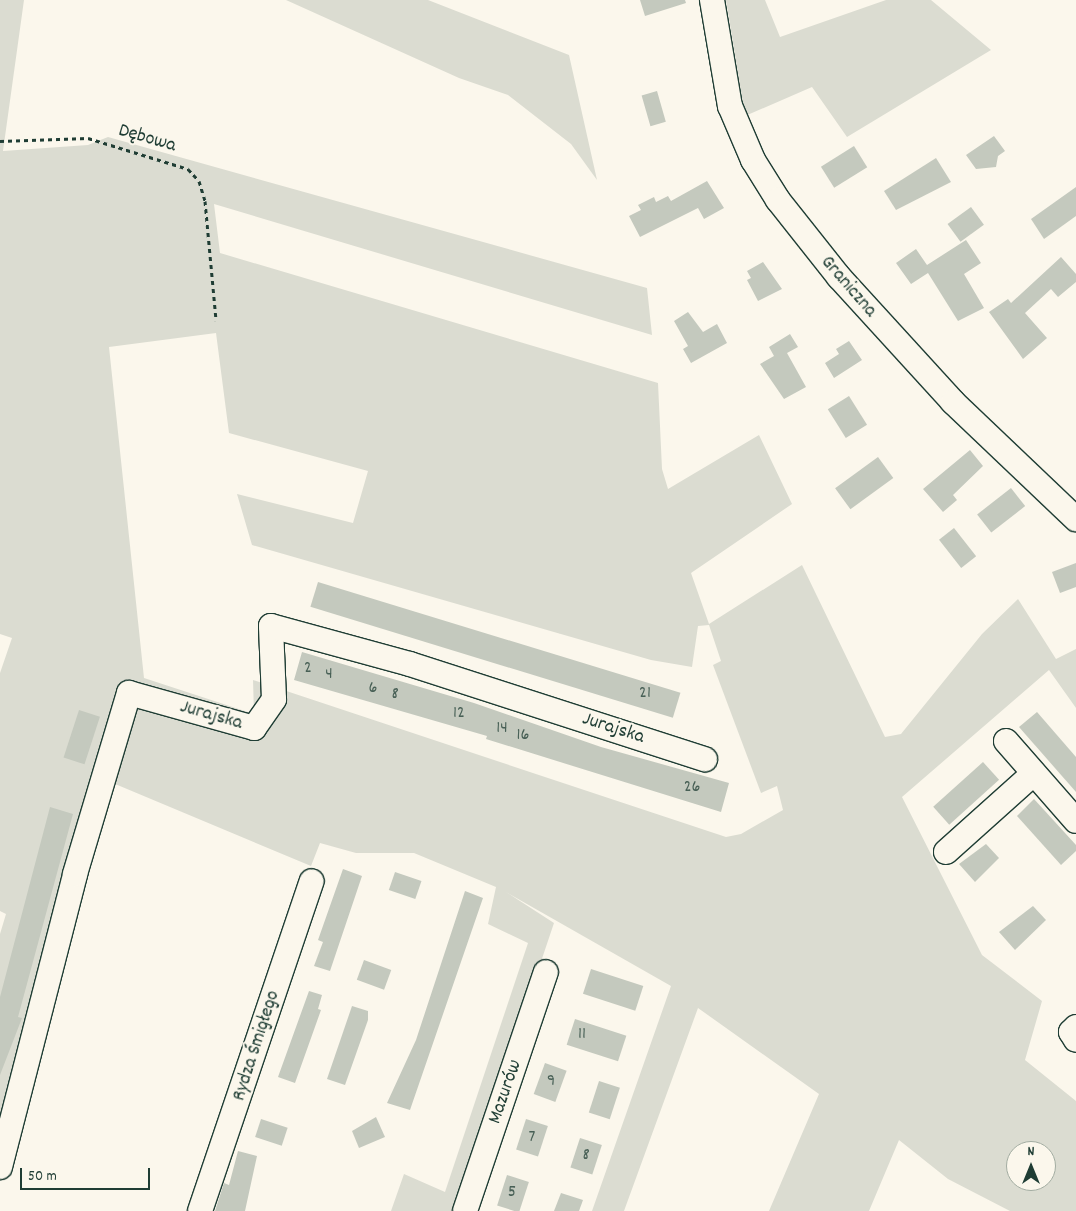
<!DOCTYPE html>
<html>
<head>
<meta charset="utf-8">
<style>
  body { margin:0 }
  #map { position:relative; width:1076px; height:1211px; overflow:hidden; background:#fbf7ec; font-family:Dekko,sans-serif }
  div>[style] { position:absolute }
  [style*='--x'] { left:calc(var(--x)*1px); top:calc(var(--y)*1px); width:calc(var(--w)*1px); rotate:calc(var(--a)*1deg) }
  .green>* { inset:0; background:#dbdcd1 }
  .building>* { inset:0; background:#c4c9be; transform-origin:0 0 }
  .path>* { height:3px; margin-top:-1.5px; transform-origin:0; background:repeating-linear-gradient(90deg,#1f3d34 0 4px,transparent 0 8px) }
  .roads { filter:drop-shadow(1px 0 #1f3d34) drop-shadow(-1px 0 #1f3d34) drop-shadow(0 1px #1f3d34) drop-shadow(0 -1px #1f3d34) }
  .minor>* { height:24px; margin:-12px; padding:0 12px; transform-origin:12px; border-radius:12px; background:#fbf7ec }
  span { translate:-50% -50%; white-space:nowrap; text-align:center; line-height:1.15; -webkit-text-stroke:4px #fbf7ec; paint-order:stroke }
  .number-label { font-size:18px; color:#486056 }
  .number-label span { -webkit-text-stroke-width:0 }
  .street-label { font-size:20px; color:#1f3d34 }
  .north { position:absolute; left:1006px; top:1141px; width:50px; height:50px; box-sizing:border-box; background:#fbf7ec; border:1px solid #a3ada2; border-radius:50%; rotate:0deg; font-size:14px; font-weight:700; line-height:20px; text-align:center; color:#1f3d34 }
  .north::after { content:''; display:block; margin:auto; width:18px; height:22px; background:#1f3d34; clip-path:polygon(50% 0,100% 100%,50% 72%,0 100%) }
  .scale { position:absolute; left:20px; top:1168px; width:130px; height:22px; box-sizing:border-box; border:2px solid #1f3d34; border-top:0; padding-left:6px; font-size:15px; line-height:18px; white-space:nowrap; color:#1f3d34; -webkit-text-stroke:4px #fbf7ec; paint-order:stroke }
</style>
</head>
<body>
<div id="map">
  <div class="green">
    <div style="clip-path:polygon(evenodd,0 0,24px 0,3px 151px,88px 145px,108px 137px,647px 288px,652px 335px,214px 204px,220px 253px,658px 383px,662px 469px,668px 489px,759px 435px,792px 504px,691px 573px,709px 624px,802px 565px,885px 737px,901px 734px,982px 634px,1018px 599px,1056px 659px,1076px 649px,1076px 708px,1049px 670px,902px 797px,982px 955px,1042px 1001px,1025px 1060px,1076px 1101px,1076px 1211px,1010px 1211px,948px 1179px,899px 1140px,869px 1211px,769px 1211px,819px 1094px,698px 1008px,624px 1211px,592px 1211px,671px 986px,506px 892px,554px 923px,457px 1211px,391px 1211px,404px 1174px,445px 1192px,528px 943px,488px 924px,496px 887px,414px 853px,356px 853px,320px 843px,311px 866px,96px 776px,0 1130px,0 934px,6px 914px,0 911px,0 673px,12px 638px,0 634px,0 0,216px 333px,229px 433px,368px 471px,353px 523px,237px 494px,252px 545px,651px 660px,692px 667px,698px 626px,709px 625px,721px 661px,713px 665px,761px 793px,777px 786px,783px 810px,741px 834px,726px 837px,253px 680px,254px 714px,144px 678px,109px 347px,216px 333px,0 0,1016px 1151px,1046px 1151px,1046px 1181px,1016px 1181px,1016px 1151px)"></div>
    <div style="clip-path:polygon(286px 0,428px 0,569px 55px,597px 180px,571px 144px,508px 95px,459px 78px)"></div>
    <div style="clip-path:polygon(726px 0,765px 0,780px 37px,886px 0,931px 0,991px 50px,847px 137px,812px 87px,745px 116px)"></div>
  </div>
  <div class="building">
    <div style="clip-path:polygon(640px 0,685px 0,686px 3px,645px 16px)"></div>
    <div style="left:657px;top:91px;width:32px;height:16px;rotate:74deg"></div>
    <div style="clip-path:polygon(994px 136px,1005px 151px,998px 156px,996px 167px,976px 169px,966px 155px)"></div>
    <div style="left:854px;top:146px;width:25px;height:39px;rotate:58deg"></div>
    <div style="clip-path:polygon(936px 158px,951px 182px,896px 210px,884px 191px)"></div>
    <div style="clip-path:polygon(707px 181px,724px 208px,704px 219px,698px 208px,640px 237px,629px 216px,641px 210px,638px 205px,654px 197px,656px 202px,668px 196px,671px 201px)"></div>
    <div style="clip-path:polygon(1076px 187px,1076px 216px,1044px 239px,1031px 219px)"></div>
    <div style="left:971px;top:207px;width:22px;height:29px;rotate:54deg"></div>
    <div style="clip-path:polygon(966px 240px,981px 263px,964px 274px,984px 308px,958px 321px,928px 273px,911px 284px,896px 263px,916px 249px,927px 265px)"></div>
    <div style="clip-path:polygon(1061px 257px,1076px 274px,1076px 282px,1058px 297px,1051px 289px,1025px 313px,1047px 338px,1023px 359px,989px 312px,1008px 299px,1011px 303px)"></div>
    <div style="clip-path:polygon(763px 262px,782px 289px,758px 301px,747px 280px,751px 278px,747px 271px)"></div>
    <div style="clip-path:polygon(688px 312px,703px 332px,717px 324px,727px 343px,691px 363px,683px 349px,688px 346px,674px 321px)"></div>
    <div style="clip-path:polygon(790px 334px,798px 347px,787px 353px,806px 387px,784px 399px,760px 364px,774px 356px,769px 347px)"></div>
    <div style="clip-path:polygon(849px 341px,862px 360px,834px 378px,825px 363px,839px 354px,836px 349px)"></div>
    <div style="left:849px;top:396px;width:34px;height:25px;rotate:58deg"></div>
    <div style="clip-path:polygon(970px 450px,983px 466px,953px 495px,957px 500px,943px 512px,923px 489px)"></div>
    <div style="left:878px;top:457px;width:26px;height:53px;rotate:54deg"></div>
    <div style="left:1011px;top:488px;width:23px;height:43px;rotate:52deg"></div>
    <div style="left:954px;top:528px;width:36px;height:19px;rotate:52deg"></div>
    <div style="clip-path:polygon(1076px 563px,1076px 587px,1060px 593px,1052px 572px)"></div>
    <div style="left:318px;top:582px;width:379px;height:26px;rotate:17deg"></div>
    <div style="clip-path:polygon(302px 652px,474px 703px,601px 747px,729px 783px,721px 812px,486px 739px,487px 736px,294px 680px)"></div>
    <div style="left:79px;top:710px;width:22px;height:50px;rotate:18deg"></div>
    <div style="clip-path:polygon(1037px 712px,1076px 757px,1076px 792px,1019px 727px)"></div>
    <div style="left:983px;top:762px;width:24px;height:67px;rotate:48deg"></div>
    <div style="clip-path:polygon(1034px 799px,1076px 845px,1076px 851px,1061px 865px,1017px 816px)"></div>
    <div style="clip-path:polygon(50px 807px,73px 814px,18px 1017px,22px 1018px,0 1075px,0 997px)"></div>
    <div style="clip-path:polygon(986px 844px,999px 858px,975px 882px,959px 864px)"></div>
    <div style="clip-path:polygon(343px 869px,362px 876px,330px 971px,314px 966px,323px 942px,318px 940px)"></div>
    <div style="left:395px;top:872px;width:28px;height:19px;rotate:19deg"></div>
    <div style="clip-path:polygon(465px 891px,483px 898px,410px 1110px,387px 1103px,416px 1040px)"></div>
    <div style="clip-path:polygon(1033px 906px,1046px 920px,1015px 950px,999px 932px)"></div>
    <div style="left:364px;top:960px;width:29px;height:21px;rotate:20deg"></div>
    <div style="left:591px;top:969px;width:55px;height:26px;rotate:18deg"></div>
    <div style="clip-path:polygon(309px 991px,322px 995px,318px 1009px,321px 1010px,295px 1083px,278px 1077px)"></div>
    <div style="clip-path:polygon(352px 1006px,368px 1011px,368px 1020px,345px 1085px,327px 1079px)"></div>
    <div style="left:575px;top:1019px;width:54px;height:27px;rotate:18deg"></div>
    <div style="left:545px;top:1063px;width:23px;height:33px;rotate:20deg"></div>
    <div style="left:599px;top:1081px;width:22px;height:33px;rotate:18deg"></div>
    <div style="clip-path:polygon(376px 1117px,385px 1137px,359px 1148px,352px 1131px)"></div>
    <div style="left:261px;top:1119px;width:28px;height:19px;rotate:18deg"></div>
    <div style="left:526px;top:1119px;width:23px;height:32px;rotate:18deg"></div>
    <div style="left:580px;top:1138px;width:23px;height:31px;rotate:18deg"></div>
    <div style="clip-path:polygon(238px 1151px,257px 1156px,245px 1211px,215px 1211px,224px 1183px,229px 1185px)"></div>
    <div style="left:507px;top:1175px;width:23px;height:32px;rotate:18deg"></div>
    <div style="clip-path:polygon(561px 1193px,583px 1200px,579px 1211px,554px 1211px)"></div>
  </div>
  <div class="path">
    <div style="--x:0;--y:141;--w:88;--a:-2"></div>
    <div style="--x:88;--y:138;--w:105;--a:17.2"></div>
    <div style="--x:188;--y:169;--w:16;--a:47"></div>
    <div style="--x:199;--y:181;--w:21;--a:73"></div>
    <div style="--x:205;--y:201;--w:120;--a:84.7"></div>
  </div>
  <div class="roads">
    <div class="minor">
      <div style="--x:712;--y:0;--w:108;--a:80.4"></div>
      <div style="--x:730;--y:106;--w:59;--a:66.9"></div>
      <div style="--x:753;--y:160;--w:47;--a:58"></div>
      <div style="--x:778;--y:200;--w:98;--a:51.6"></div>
      <div style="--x:839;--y:277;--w:169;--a:47.6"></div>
      <div style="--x:953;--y:402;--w:170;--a:43.6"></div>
      <div style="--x:1006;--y:741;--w:106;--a:48.8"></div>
      <div style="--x:946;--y:852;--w:118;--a:-41.9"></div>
      <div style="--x:1076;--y:1027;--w:7;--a:135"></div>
      <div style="--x:1071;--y:1032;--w:9;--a:58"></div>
      <div style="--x:0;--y:1167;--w:302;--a:-75.6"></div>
      <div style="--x:75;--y:874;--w:189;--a:-73.4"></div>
      <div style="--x:129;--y:693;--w:130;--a:15.6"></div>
      <div style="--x:254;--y:728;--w:35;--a:-55"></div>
      <div style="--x:274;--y:699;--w:73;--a:-92.4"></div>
      <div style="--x:271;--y:626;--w:144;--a:15.3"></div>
      <div style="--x:410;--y:664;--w:310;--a:17.9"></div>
      <div style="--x:200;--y:1211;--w:348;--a:-71.3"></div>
      <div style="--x:465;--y:1211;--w:252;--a:-71.3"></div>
    </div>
  </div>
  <div class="number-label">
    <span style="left:308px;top:669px">2</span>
    <span style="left:329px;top:675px">4</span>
    <span style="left:373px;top:689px">6</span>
    <span style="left:645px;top:694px">21</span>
    <span style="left:395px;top:695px">8</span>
    <span style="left:459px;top:714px">12</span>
    <span style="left:502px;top:729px">14</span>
    <span style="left:523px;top:736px">16</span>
    <span style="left:692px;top:788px">26</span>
    <span style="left:582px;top:1035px">11</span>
    <span style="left:551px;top:1082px">9</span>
    <span style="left:532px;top:1138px">7</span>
    <span style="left:586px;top:1156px">8</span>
    <span style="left:512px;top:1193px">5</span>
  </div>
  <div class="street-label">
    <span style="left:147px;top:139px;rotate:16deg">Dębowa</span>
    <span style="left:848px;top:287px;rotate:49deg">Graniczna</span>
    <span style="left:211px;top:716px;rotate:16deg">Jurajska</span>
    <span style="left:613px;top:729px;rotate:18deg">Jurajska</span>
    <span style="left:257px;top:1046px;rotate:-72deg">Rydza Śmigłego</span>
    <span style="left:506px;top:1092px;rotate:-71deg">Mazurów</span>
  </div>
  <div class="north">N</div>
  <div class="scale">50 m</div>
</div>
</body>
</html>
